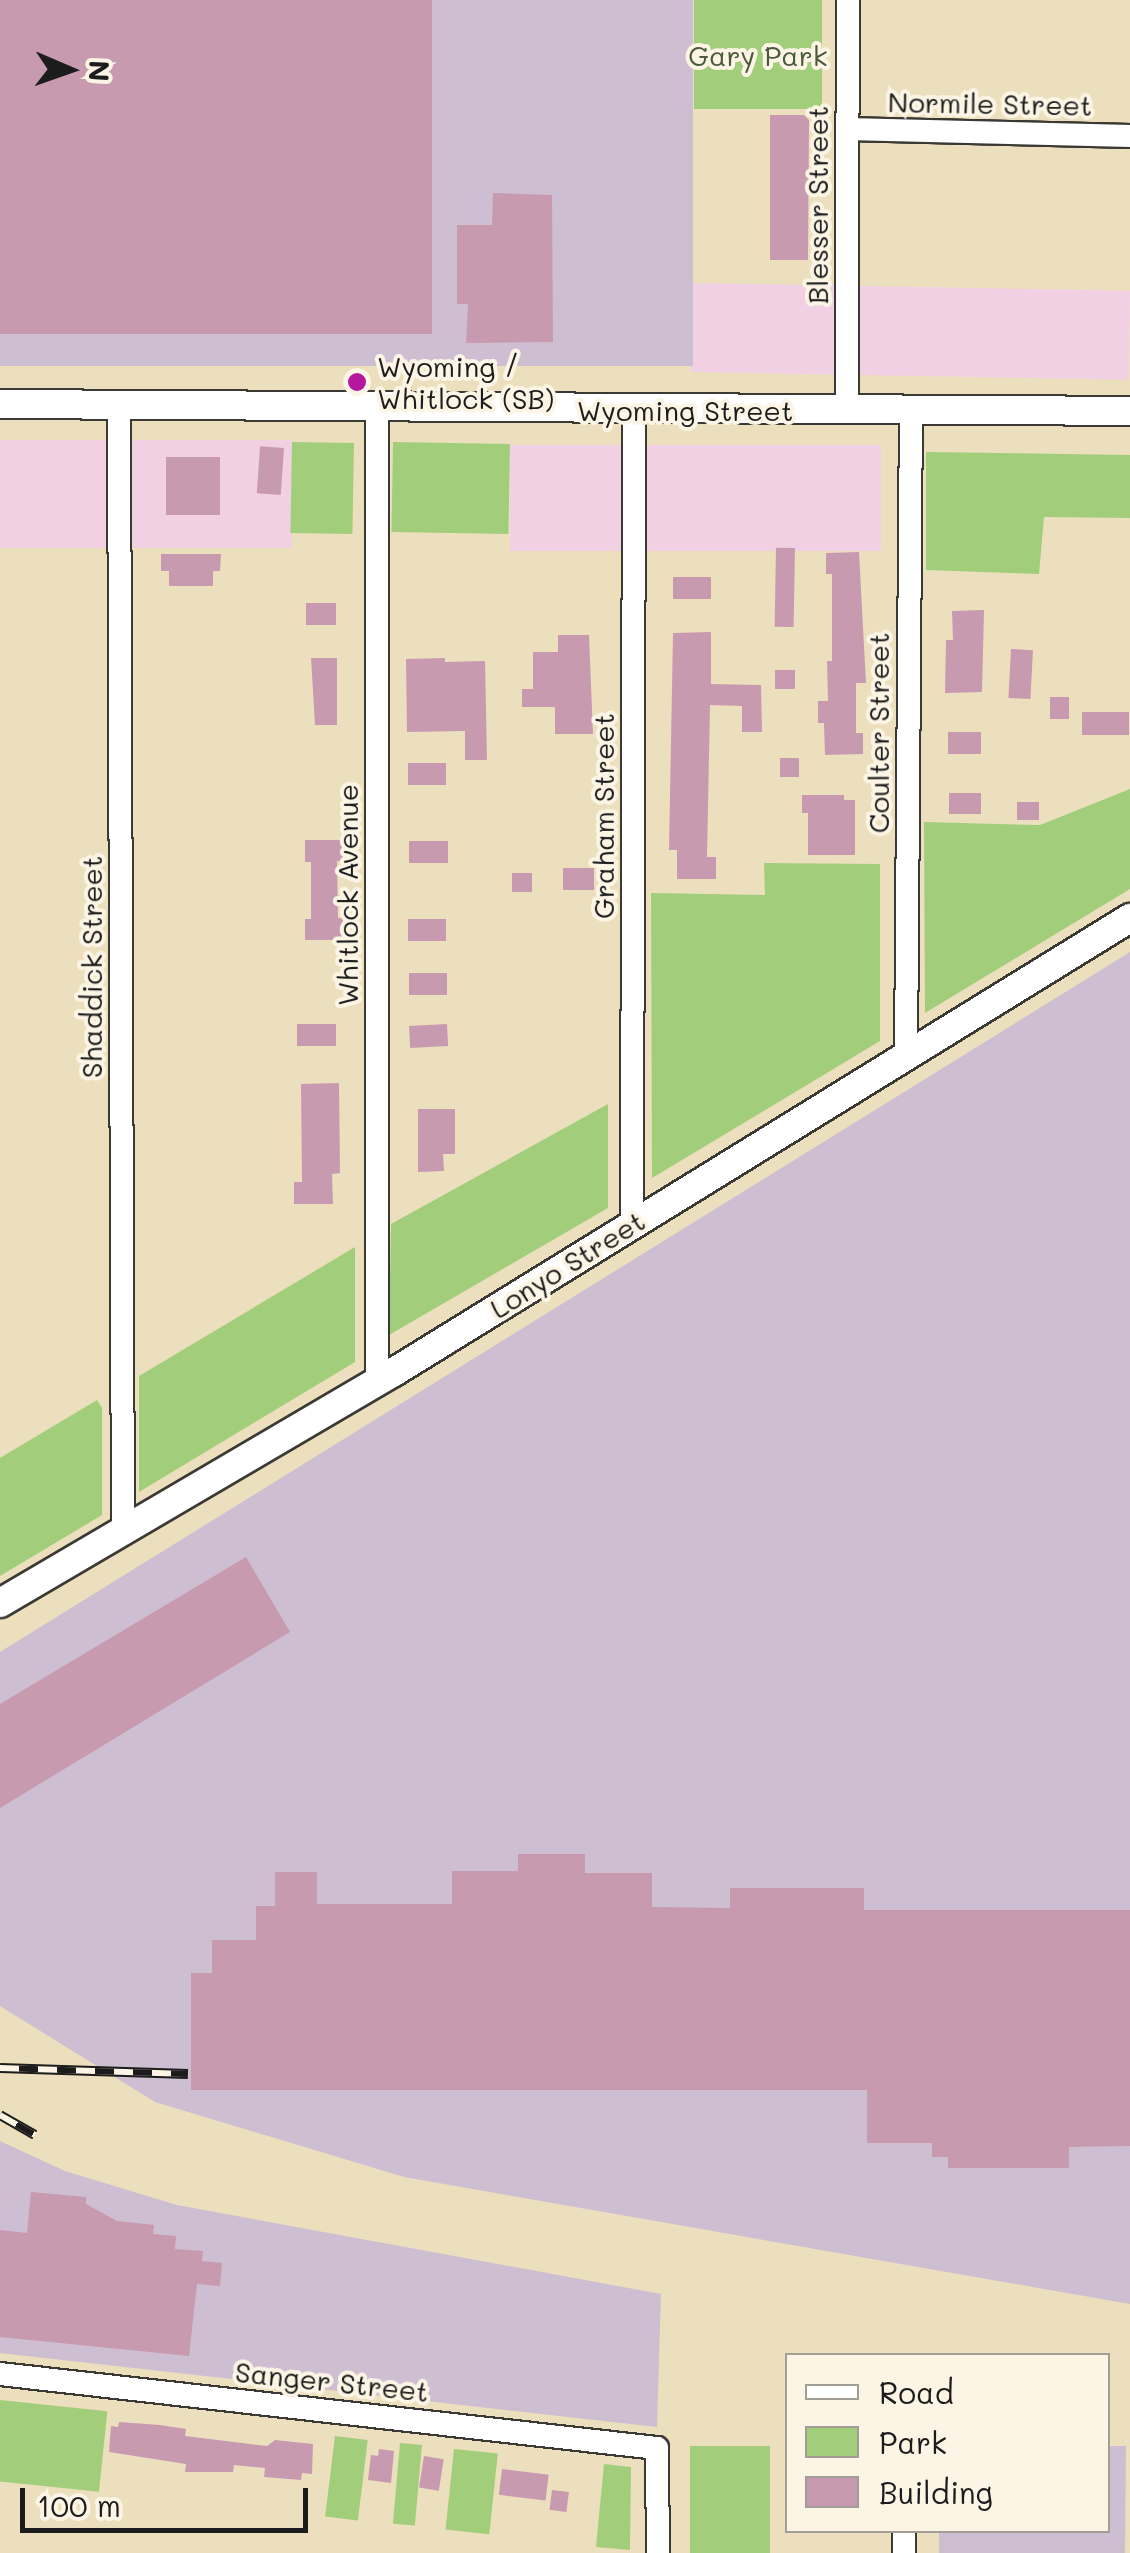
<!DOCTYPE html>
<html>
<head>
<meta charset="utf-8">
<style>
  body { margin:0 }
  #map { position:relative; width:1130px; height:2553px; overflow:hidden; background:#ecdfbd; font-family:Mali,sans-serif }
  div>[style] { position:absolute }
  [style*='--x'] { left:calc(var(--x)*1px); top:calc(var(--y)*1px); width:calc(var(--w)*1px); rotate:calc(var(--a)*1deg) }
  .built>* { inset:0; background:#f1d0e4; transform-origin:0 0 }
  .industrial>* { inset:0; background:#cebed1; transform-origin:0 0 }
  .green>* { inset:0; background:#a2ce7b; transform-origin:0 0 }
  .building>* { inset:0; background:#c89ab0; transform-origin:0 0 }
  .roads { filter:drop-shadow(2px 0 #3b3934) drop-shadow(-2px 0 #3b3934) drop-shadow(0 2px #3b3934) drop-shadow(0 -2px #3b3934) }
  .minor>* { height:22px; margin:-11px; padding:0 11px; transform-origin:11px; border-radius:11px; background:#fff }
  .tertiary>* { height:28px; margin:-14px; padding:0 14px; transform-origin:14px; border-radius:14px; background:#fff }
  .rail>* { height:10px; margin-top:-5px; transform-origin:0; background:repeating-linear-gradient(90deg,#fcf5e5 0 19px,#1c1c1c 0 38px); box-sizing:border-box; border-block:2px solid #1c1c1c }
  .dots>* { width:28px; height:28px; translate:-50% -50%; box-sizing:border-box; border:5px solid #fcf5e5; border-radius:50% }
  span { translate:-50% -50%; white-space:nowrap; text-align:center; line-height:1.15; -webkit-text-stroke:8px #fcf5e5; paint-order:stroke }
  .park-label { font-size:28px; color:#4b5a3d }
  .street-label { font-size:28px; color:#1c1c1c }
  .poi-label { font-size:28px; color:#1c1c1c }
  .left { translate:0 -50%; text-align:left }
  .legend { position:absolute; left:785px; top:2353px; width:325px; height:180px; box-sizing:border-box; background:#fcf5e5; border:2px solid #a29e95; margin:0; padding:12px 18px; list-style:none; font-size:30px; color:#1c1c1c }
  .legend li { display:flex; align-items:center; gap:20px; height:50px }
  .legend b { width:50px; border:2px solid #a29e95 }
  .north { position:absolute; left:20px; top:20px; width:100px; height:100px; -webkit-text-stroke:8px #fcf5e5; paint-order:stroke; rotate:92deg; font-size:28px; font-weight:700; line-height:40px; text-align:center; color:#1c1c1c }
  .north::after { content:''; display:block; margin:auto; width:35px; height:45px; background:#1c1c1c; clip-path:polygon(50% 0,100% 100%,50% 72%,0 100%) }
  .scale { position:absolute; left:20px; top:2488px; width:288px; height:45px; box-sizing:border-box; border:5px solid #1c1c1c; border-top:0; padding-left:12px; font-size:30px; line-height:35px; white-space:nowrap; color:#1c1c1c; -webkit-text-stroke:8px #fcf5e5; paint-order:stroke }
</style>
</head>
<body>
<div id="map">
  <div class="built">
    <div style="left:692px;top:283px;width:438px;height:89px;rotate:1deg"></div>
    <div style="left:0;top:440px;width:292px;height:108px"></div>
    <div style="left:510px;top:445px;width:371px;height:106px"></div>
  </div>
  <div class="industrial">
    <div style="left:0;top:0;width:693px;height:366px"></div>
    <div style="clip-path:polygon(1130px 952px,1130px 2304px,404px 2177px,155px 2102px,0 2006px,0 1652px)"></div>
    <div style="clip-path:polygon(0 2141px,65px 2171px,177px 2205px,661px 2294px,657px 2427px,0 2353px)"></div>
    <div style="clip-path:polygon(1108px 2446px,1126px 2446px,1125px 2553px,939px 2553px,939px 2531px,1108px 2530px)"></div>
  </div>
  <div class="green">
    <div style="left:694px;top:0;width:128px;height:109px"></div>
    <div style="left:292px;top:442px;width:62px;height:91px;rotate:1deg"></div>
    <div style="left:393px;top:442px;width:117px;height:90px;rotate:1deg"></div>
    <div style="clip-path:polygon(926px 452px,1130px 455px,1130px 518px,1044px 517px,1039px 574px,926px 570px)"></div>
    <div style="clip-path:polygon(1130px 789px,1130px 889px,925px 1013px,924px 822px,1040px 825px)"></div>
    <div style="clip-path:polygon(764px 863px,880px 864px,880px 1041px,652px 1178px,651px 893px,765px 895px)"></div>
    <div style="clip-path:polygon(608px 1104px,608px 1208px,389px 1335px,391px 1224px)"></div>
    <div style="clip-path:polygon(355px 1247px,355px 1362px,139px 1492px,139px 1376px)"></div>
    <div style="clip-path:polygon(97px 1400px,102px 1408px,102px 1515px,0 1576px,0 1458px)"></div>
    <div style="left:0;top:2400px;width:108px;height:81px;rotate:6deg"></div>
    <div style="left:335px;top:2436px;width:33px;height:81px;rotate:7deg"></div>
    <div style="left:400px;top:2443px;width:22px;height:81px;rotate:5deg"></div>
    <div style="left:690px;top:2446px;width:80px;height:107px"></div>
    <div style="left:454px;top:2449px;width:44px;height:81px;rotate:6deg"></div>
    <div style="clip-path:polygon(604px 2464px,631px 2467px,630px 2550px,596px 2547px)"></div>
  </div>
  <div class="building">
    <div style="left:0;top:0;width:432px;height:334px"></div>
    <div style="clip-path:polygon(770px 115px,804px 115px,809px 120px,808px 260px,770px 260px)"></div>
    <div style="clip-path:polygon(493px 193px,552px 195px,553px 342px,466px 343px,468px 304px,457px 304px,457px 225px,492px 225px)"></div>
    <div style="left:284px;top:448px;width:47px;height:24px;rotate:94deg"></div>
    <div style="left:220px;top:457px;width:58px;height:54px;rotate:90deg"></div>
    <div style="left:795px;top:548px;width:79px;height:19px;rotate:91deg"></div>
    <div style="clip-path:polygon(859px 552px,866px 683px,856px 683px,856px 733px,863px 733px,863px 754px,825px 755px,824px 723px,818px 723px,818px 701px,828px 701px,827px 661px,832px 661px,832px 574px,826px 574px,826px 553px)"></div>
    <div style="clip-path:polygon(161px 554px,221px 554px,220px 571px,213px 571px,213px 586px,169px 586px,169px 571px,161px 571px)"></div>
    <div style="left:711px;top:577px;width:22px;height:38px;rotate:90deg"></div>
    <div style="left:306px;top:603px;width:30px;height:22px"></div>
    <div style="clip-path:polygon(984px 610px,982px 692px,945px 693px,946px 640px,953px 640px,952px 611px)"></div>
    <div style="clip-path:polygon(711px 632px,711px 684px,761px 685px,762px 732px,742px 732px,742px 706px,710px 705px,707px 857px,716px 857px,716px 879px,677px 879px,677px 850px,669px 850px,673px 633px)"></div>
    <div style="clip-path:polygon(558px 635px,589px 635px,593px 734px,555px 734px,555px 707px,522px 707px,522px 689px,533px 689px,533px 652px,558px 652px)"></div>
    <div style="left:1011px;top:649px;width:22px;height:49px;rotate:3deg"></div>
    <div style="clip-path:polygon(311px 658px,337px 658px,337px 725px,315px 725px)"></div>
    <div style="clip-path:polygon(445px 658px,445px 662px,485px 661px,487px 760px,465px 760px,465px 731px,407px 732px,406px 659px)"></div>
    <div style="left:775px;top:670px;width:20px;height:19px"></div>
    <div style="left:1050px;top:697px;width:19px;height:22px"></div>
    <div style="left:1082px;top:712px;width:47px;height:23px"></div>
    <div style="left:948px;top:732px;width:33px;height:22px"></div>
    <div style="left:780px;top:758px;width:19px;height:19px"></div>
    <div style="left:408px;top:763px;width:38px;height:22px"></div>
    <div style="left:949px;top:793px;width:32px;height:21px"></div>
    <div style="clip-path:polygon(802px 795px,844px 795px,844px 800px,855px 800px,855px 855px,808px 855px,808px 813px,802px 813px)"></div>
    <div style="left:1017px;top:802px;width:22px;height:18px"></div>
    <div style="clip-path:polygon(305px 840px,343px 840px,343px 861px,337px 861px,338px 918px,343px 918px,343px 940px,305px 940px,305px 919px,311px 919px,311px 862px,305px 862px)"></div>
    <div style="left:448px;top:841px;width:22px;height:39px;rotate:90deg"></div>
    <div style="left:563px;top:868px;width:31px;height:22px"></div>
    <div style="left:512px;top:873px;width:20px;height:19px"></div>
    <div style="left:446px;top:919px;width:22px;height:38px;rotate:90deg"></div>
    <div style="left:447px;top:973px;width:22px;height:38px;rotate:90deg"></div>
    <div style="left:297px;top:1024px;width:39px;height:22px"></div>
    <div style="left:447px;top:1024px;width:22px;height:38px;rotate:87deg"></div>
    <div style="clip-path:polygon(339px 1083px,340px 1173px,332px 1174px,333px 1204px,294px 1204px,294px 1182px,302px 1182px,301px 1084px)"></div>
    <div style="clip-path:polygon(418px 1109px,455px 1109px,455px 1154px,443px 1154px,444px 1171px,418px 1172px)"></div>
    <div style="clip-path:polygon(246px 1557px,290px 1632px,0 1808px,0 1704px)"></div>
    <div style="clip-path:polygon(518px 1854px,585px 1854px,585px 1873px,652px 1873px,652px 1907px,730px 1908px,730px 1888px,864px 1888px,864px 1910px,1130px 1910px,1130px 2146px,1069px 2147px,1069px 2168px,948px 2168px,948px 2157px,932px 2157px,932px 2143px,867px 2143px,867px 2090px,191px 2090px,191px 1973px,212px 1973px,212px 1940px,256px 1940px,256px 1906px,275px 1906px,275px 1872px,317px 1872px,317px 1904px,452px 1904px,452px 1871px,518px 1871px)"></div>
    <div style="clip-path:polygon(31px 2192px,86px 2197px,86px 2204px,117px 2221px,154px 2225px,153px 2234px,176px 2236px,175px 2249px,203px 2251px,202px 2261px,222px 2263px,220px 2286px,197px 2284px,189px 2356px,0 2337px,0 2230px,27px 2233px)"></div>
    <div style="clip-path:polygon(119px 2422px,160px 2425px,186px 2429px,185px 2436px,267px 2446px,275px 2440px,313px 2444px,312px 2474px,302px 2473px,301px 2480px,264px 2477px,265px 2468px,234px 2465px,233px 2472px,185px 2472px,186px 2464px,109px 2452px,111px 2426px,118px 2427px)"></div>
    <div style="clip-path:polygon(379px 2449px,394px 2451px,391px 2483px,368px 2480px,371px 2455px,378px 2456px)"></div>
    <div style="left:424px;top:2456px;width:20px;height:32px;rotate:9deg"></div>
    <div style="left:502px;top:2469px;width:47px;height:26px;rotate:7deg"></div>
    <div style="left:552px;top:2490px;width:17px;height:20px;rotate:7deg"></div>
  </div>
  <div class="roads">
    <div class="minor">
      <div style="--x:848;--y:129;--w:282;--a:1.4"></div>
      <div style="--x:119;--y:405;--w:1123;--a:89.8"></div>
      <div style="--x:377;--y:408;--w:973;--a:90"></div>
      <div style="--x:847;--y:410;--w:410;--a:-89.9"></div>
      <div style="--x:906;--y:1057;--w:647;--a:-89.56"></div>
      <div style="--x:632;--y:1222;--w:812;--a:-89.86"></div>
      <div style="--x:0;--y:2374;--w:661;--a:6.43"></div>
      <div style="--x:657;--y:2448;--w:105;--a:89.5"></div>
      <div style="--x:904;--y:2553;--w:23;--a:-90"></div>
    </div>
    <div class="tertiary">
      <div style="--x:0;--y:404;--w:1130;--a:0.35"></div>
      <div style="--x:0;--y:1603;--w:457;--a:-30.4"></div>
      <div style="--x:394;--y:1372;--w:865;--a:-31.67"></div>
    </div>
  </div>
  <div class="rail">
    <div style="--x:0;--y:2068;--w:188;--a:1.8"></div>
    <div style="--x:0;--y:2115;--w:40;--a:29.7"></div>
  </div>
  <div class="dots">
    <div style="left:357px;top:382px;background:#b5179e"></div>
  </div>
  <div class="park-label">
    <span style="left:758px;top:55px">Gary Park</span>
  </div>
  <div class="street-label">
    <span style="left:990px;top:103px;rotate:1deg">Normile Street</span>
    <span style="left:817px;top:205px;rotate:-90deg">Blesser Street</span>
    <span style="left:685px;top:410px">Wyoming Street</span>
    <span style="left:878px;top:733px;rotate:-90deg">Coulter Street</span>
    <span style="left:603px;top:816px;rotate:-90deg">Graham Street</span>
    <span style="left:347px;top:895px;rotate:-90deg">Whitlock Avenue</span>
    <span style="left:91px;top:967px;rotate:-90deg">Shaddick Street</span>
    <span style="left:567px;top:1264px;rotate:-32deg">Lonyo Street</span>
    <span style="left:332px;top:2381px;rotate:6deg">Sanger Street</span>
  </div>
  <div class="poi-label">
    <span class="left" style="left:377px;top:382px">Wyoming /<br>Whitlock (SB)</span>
  </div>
  <ul class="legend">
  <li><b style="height:12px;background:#fff"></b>Road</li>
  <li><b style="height:28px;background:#a2ce7b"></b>Park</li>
  <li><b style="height:28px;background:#c89ab0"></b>Building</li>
  </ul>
  <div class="north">N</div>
  <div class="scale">100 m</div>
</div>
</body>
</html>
